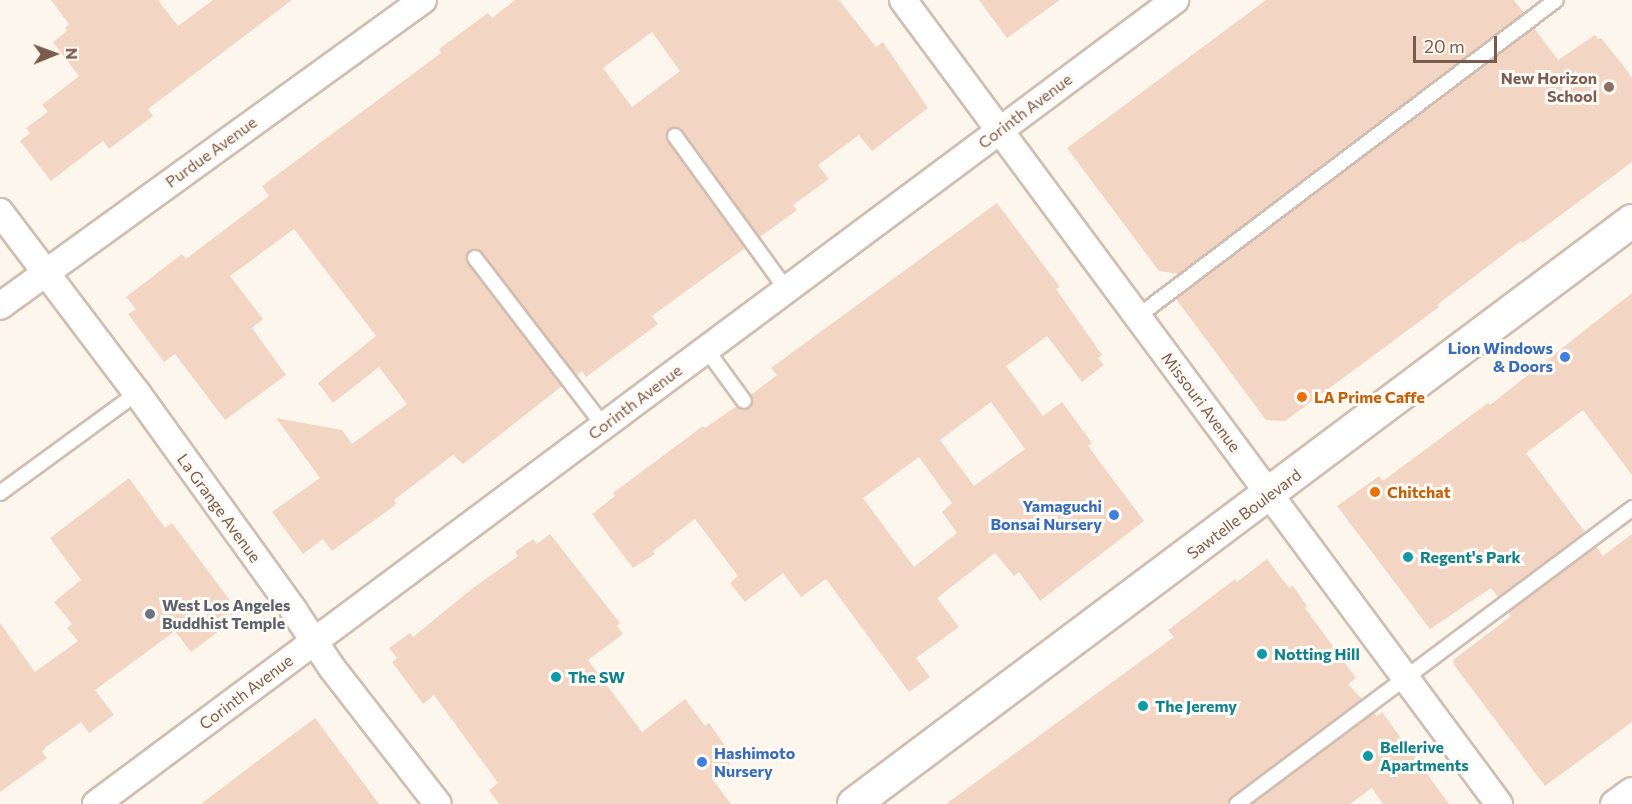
<!DOCTYPE html>
<html>
<head>
<meta charset="utf-8">
<style>
  body { margin:0 }
  #map { position:relative; width:1632px; height:804px; overflow:hidden; background:#fdf6ec; font-family:Commissioner,sans-serif }
  div>[style] { position:absolute }
  [style*='--x'] { left:calc(var(--x)*1px); top:calc(var(--y)*1px); width:calc(var(--w)*1px); rotate:calc(var(--a)*1deg) }
  .building>* { inset:0; background:#f3d5c3 }
  .roads { filter:drop-shadow(2px 0 #d1beb0) drop-shadow(-2px 0 #d1beb0) drop-shadow(0 2px #d1beb0) drop-shadow(0 -2px #d1beb0) }
  .service>* { height:14px; margin:-7px; padding:0 7px; transform-origin:7px; border-radius:7px; background:#fff }
  .minor>* { height:26px; margin:-13px; padding:0 13px; transform-origin:13px; border-radius:13px; background:#fff }
  .tertiary>* { height:32px; margin:-16px; padding:0 16px; transform-origin:16px; border-radius:16px; background:#fff }
  .dots>* { width:16px; height:16px; translate:-50% -50%; box-sizing:border-box; border:3px solid #fffaf3; border-radius:50% }
  span { translate:-50% -50%; white-space:nowrap; text-align:center; line-height:1.15; -webkit-text-stroke:6px #fffaf3; paint-order:stroke }
  .education-label { font-size:16px; color:#785e54; font-weight:700 }
  .right { translate:-100% -50%; text-align:right }
  .street-label { font-size:16px; color:#7a5c4d }
  .shop-label { font-size:16px; color:#366cbe; font-weight:700 }
  .left { translate:0 -50%; text-align:left }
  .food-label { font-size:16px; color:#c56008; font-weight:700 }
  .culture-label { font-size:16px; color:#0d838f; font-weight:700 }
  .worship-label { font-size:16px; color:#5b616d; font-weight:700 }
  .north { position:absolute; left:24px; top:24px; width:60px; height:60px; -webkit-text-stroke:4px #fffaf3; paint-order:stroke; rotate:89deg; font-size:16px; font-weight:700; line-height:24px; text-align:center; color:#7a5c4d }
  .north::after { content:''; display:block; margin:auto; width:21px; height:27px; background:#7a5c4d; clip-path:polygon(50% 0,100% 100%,50% 72%,0 100%) }
  .scale { position:absolute; left:1413px; top:36px; width:84px; height:27px; box-sizing:border-box; border:3px solid #7a5c4d; border-top:0; padding-left:8px; font-size:18px; line-height:21px; white-space:nowrap; color:#7a5c4d; -webkit-text-stroke:4px #fffaf3; paint-order:stroke }
</style>
</head>
<body>
<div id="map">
  <div class="building">
    <div style="clip-path:polygon(51px 0,158px 0,178px 26px,213px 0,292px 0,148px 109px,153px 116px,109px 149px,103px 141px,51px 181px,20px 141px,30px 133px,26px 128px,48px 112px,42px 105px,79px 76px,53px 42px,67px 31px,65px 28px,69px 24px)"></div>
    <div style="clip-path:polygon(evenodd,515px 0,839px 0,876px 47px,883px 42px,928px 108px,872px 151px,859px 135px,818px 165px,829px 179px,793px 205px,797px 210px,760px 237px,682px 131px,675px 127px,669px 129px,666px 136px,668px 141px,745px 248px,652px 316px,658px 324px,586px 377px,582px 371px,576px 376px,482px 253px,478px 250px,470px 251px,467px 255px,468px 263px,562px 386px,463px 464px,453px 455px,394px 500px,396px 503px,394px 506px,332px 551px,323px 539px,303px 554px,272px 512px,320px 478px,276px 418px,342px 430px,352px 444px,407px 404px,379px 367px,333px 403px,318px 383px,376px 336px,294px 229px,230px 276px,263px 319px,252px 328px,286px 375px,225px 420px,175px 354px,164px 362px,128px 314px,136px 309px,126px 297px,182px 254px,186px 259px,269px 196px,262px 186px,441px 53px,439px 49px,488px 13px,492px 18px,515px 0,652px 32px,680px 71px,632px 107px,603px 68px,652px 32px)"></div>
    <div style="clip-path:polygon(979px 0,1060px 0,1007px 38px)"></div>
    <div style="clip-path:polygon(1266px 0,1514px 0,1524px 13px,1179px 274px,1159px 271px,1067px 148px)"></div>
    <div style="clip-path:polygon(1534px 28px,1558px 60px,1595px 35px,1598px 39px,1601px 38px,1625px 68px,1632px 78px,1632px 162px,1523px 243px,1521px 241px,1437px 305px,1439px 307px,1285px 421px,1266px 420px,1176px 299px)"></div>
    <div style="clip-path:polygon(evenodd,997px 203px,1060px 287px,1056px 289px,1102px 355px,1098px 358px,1104px 365px,1082px 382px,1047px 336px,1006px 366px,1043px 416px,1062px 402px,1092px 443px,1088px 446px,1144px 521px,1040px 601px,1019px 572px,1014px 576px,995px 553px,937px 598px,959px 627px,916px 658px,930px 677px,909px 692px,826px 579px,801px 597px,783px 573px,745px 602px,730px 583px,738px 576px,695px 519px,653px 551px,655px 554px,633px 568px,592px 514px,615px 496px,613px 493px,703px 426px,705px 428px,737px 406px,744px 410px,750px 408px,753px 401px,751px 395px,777px 375px,771px 368px,997px 203px,991px 402px,1025px 449px,974px 486px,940px 440px,991px 402px,997px 203px,919px 457px,952px 503px,942px 512px,957px 533px,914px 567px,863px 498px,919px 457px)"></div>
    <div style="clip-path:polygon(1632px 293px,1632px 475px,1583px 410px,1526px 453px,1585px 532px,1498px 597px,1491px 588px,1430px 629px,1337px 506px,1379px 476px,1383px 481px,1488px 403px,1490px 405px)"></div>
    <div style="clip-path:polygon(129px 478px,165px 528px,172px 523px,238px 611px,232px 615px,235px 619px,191px 652px,175px 631px,95px 690px,114px 715px,89px 733px,81px 722px,46px 747px,42px 752px,47px 758px,0 792px,0 623px,35px 672px,78px 641px,67px 628px,72px 624px,54px 602px,81px 580px,50px 538px)"></div>
    <div style="clip-path:polygon(550px 534px,620px 623px,617px 626px,623px 634px,588px 660px,642px 732px,685px 699px,705px 726px,709px 723px,730px 753px,731px 759px,727px 770px,713px 780px,731px 804px,499px 804px,489px 790px,498px 783px,434px 695px,423px 704px,392px 662px,397px 658px,389px 648px,410px 633px,413px 637px,473px 588px,518px 556px,515px 552px,533px 539px,537px 544px)"></div>
    <div style="clip-path:polygon(1632px 534px,1632px 722px,1545px 786px,1454px 665px,1453px 660px,1511px 616px,1508px 612px,1596px 546px,1603px 556px)"></div>
    <div style="clip-path:polygon(1267px 559px,1289px 588px,1293px 586px,1307px 606px,1305px 608px,1356px 678px,1348px 684px,1362px 699px,1232px 797px,1228px 804px,946px 804px,1174px 637px,1168px 630px,1235px 579px,1237px 582px)"></div>
    <div style="clip-path:polygon(1382px 712px,1449px 804px,1383px 804px,1372px 788px,1350px 804px,1252px 804px,1374px 713px,1377px 716px)"></div>
    <div style="clip-path:polygon(315px 718px,379px 804px,201px 804px,267px 754px)"></div>
  </div>
  <div class="roads">
    <div class="service">
      <div style="--x:675;--y:136;--w:189;--a:54"></div>
      <div style="--x:475;--y:258;--w:210;--a:52.5"></div>
      <div style="--x:1137;--y:317;--w:525;--a:-37.11"></div>
      <div style="--x:706;--y:349;--w:64;--a:53.8"></div>
      <div style="--x:0;--y:493;--w:170;--a:-36.1"></div>
      <div style="--x:1237;--y:804;--w:494;--a:-36.8"></div>
    </div>
    <div class="minor">
      <div style="--x:903;--y:0;--w:1001;--a:53.45"></div>
      <div style="--x:0;--y:212;--w:227;--a:52.9"></div>
      <div style="--x:137;--y:393;--w:269;--a:54.2"></div>
      <div style="--x:294;--y:611;--w:69;--a:56.3"></div>
      <div style="--x:332;--y:668;--w:172;--a:52.1"></div>
      <div style="--x:0;--y:306;--w:522;--a:-35.88"></div>
      <div style="--x:96;--y:804;--w:1346;--a:-36.69"></div>
      <div style="--x:1614;--y:804;--w:22;--a:-36"></div>
    </div>
    <div class="tertiary">
      <div style="--x:854;--y:804;--w:972;--a:-36.85"></div>
    </div>
  </div>
  <div class="dots">
    <div style="left:1609px;top:87px;background:#8d6e63"></div>
    <div style="left:1565px;top:357px;background:#3f7fe0"></div>
    <div style="left:1302px;top:397px;background:#e8710a"></div>
    <div style="left:1375px;top:492px;background:#e8710a"></div>
    <div style="left:1114px;top:515px;background:#3f7fe0"></div>
    <div style="left:1408px;top:557px;background:#0f9aa8"></div>
    <div style="left:150px;top:614px;background:#6b7280"></div>
    <div style="left:1262px;top:654px;background:#0f9aa8"></div>
    <div style="left:556px;top:677px;background:#0f9aa8"></div>
    <div style="left:1143px;top:706px;background:#0f9aa8"></div>
    <div style="left:1368px;top:756px;background:#0f9aa8"></div>
    <div style="left:702px;top:762px;background:#3f7fe0"></div>
  </div>
  <div class="education-label">
    <span class="right" style="left:1597px;top:87px">New Horizon<br>School</span>
  </div>
  <div class="street-label">
    <span style="left:1025px;top:111px;rotate:-37deg">Corinth Avenue</span>
    <span style="left:211px;top:152px;rotate:-36deg">Purdue Avenue</span>
    <span style="left:635px;top:402px;rotate:-37deg">Corinth Avenue</span>
    <span style="left:1201px;top:402px;rotate:53deg">Missouri Avenue</span>
    <span style="left:219px;top:508px;rotate:54deg">La Grange Avenue</span>
    <span style="left:1244px;top:514px;rotate:-37deg">Sawtelle Boulevard</span>
    <span style="left:246px;top:692px;rotate:-37deg">Corinth Avenue</span>
  </div>
  <div class="shop-label">
    <span class="right" style="left:1553px;top:357px">Lion Windows<br>&amp; Doors</span>
    <span class="right" style="left:1102px;top:515px">Yamaguchi<br>Bonsai Nursery</span>
    <span class="left" style="left:714px;top:762px">Hashimoto<br>Nursery</span>
  </div>
  <div class="food-label">
    <span class="left" style="left:1314px;top:397px">LA Prime Caffe</span>
    <span class="left" style="left:1387px;top:492px">Chitchat</span>
  </div>
  <div class="culture-label">
    <span class="left" style="left:1420px;top:557px">Regent's Park</span>
    <span class="left" style="left:1274px;top:654px">Notting Hill</span>
    <span class="left" style="left:568px;top:677px">The SW</span>
    <span class="left" style="left:1155px;top:706px">The Jeremy</span>
    <span class="left" style="left:1380px;top:756px">Bellerive<br>Apartments</span>
  </div>
  <div class="worship-label">
    <span class="left" style="left:162px;top:614px">West Los Angeles<br>Buddhist Temple</span>
  </div>
  <div class="north">N</div>
  <div class="scale">20 m</div>
</div>
</body>
</html>
